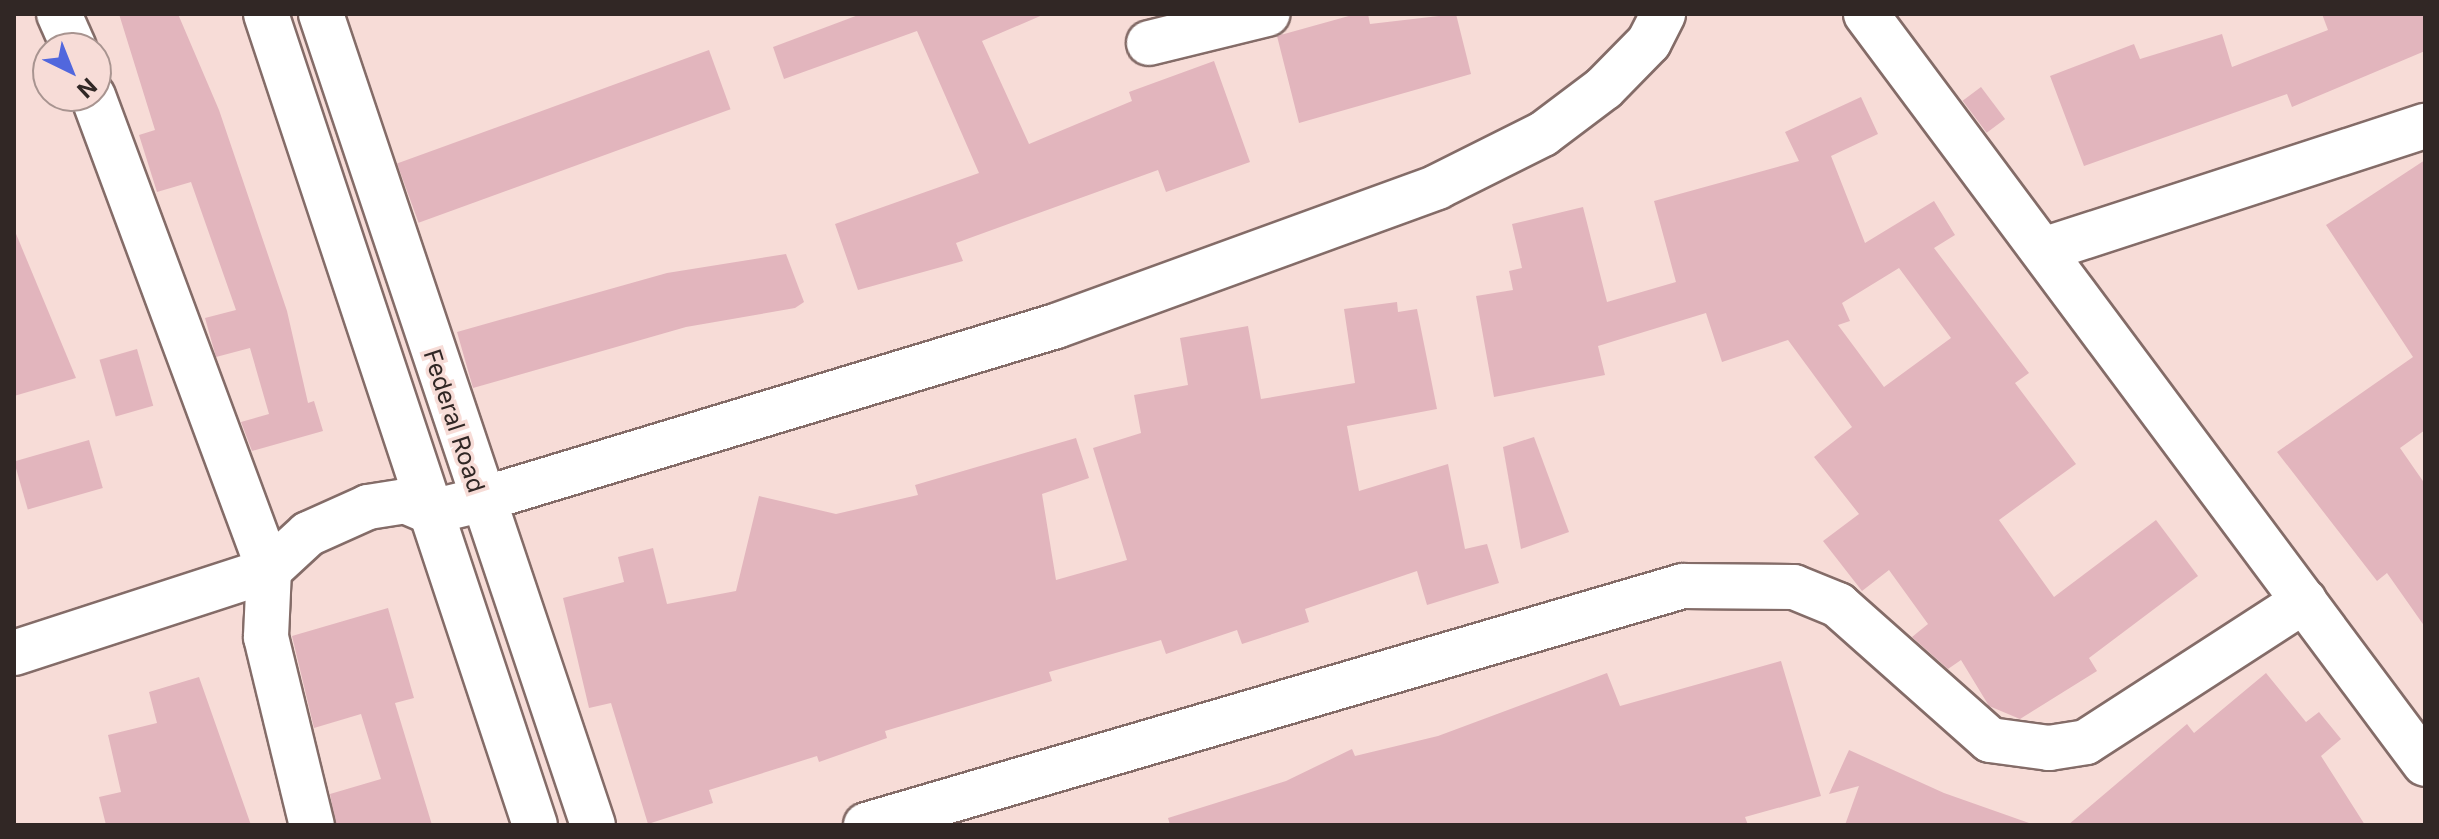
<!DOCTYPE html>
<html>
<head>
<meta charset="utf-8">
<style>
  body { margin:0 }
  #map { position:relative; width:2439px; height:839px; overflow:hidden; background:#f7dcd7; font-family:Inter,sans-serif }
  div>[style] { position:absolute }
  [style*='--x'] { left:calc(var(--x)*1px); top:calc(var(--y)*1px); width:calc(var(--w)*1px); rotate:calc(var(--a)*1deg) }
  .building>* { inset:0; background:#e2b5bd; transform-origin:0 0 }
  .roads { filter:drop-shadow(2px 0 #846c68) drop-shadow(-2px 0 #846c68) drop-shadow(0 2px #846c68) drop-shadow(0 -2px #846c68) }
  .street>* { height:44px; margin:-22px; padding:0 22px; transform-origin:22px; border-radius:22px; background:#fff }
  span { translate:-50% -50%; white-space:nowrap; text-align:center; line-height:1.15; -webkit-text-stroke:7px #f7dcd7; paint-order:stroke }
  .street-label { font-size:24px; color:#312725 }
  .frame { position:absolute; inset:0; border:16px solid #312725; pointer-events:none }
  .north { position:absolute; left:32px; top:32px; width:80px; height:80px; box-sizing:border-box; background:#f7dcd7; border:2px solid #a89490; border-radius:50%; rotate:137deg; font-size:22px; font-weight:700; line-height:32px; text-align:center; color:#312725 }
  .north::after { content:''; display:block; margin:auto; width:28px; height:36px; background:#5167dd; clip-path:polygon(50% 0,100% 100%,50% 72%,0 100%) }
</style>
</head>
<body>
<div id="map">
  <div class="building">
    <div style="clip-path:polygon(119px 14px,178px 14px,219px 110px,287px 311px,308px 403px,314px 401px,323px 431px,252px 451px,241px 422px,269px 414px,250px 348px,216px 357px,205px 318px,236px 310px,191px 182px,157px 192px,139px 135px,155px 130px)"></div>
    <div style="clip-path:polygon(861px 14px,1045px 14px,982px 41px,1029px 144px,1132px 101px,1129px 92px,1214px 61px,1250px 162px,1166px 192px,1158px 170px,956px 243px,963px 261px,858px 290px,835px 224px,979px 173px,917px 31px,784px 79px,773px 47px)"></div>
    <div style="clip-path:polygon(1356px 14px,1368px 14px,1370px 24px,1456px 14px,1471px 74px,1299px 123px,1277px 36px)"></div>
    <div style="clip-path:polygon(2322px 14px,2425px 14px,2425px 51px,2292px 107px,2287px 94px,2084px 166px,2050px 76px,2134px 44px,2140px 59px,2222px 34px,2232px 67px,2328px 30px)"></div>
    <div style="left:709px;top:50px;width:63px;height:332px;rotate:70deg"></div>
    <div style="left:1981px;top:87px;width:40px;height:23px;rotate:53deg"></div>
    <div style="clip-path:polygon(evenodd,1861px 97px,1878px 134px,1831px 156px,1865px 243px,1934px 201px,1955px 235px,1934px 248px,2029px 373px,2015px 383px,2076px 464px,1999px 520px,2054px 597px,2156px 520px,2198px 576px,2089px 658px,2097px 671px,2020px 719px,1989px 706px,1961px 660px,1948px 669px,1912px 637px,1928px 624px,1889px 570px,1862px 591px,1823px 541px,1859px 514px,1814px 457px,1852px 427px,1788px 340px,1722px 362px,1706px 313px,1598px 346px,1605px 375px,1494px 397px,1476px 296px,1513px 290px,1509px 271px,1522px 268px,1512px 224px,1583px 207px,1607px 302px,1676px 282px,1654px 201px,1799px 161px,1785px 132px,1861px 97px,1899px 268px,1951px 338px,1884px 387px,1838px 325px,1850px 321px,1842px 303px,1899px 268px)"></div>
    <div style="clip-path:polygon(2425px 160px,2425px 430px,2400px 448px,2425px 484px,2425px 627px,2387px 573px,2377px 581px,2277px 452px,2413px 357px,2326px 225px)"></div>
    <div style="clip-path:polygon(14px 229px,76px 378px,14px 396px)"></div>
    <div style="clip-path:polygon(786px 254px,804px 302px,795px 308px,686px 327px,473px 388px,457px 332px,667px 273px)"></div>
    <div style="clip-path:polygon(1397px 302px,1398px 312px,1417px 309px,1437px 409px,1347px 426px,1359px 491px,1448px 464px,1465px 549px,1487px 544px,1499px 583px,1427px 605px,1417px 571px,1305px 609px,1309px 622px,1242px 644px,1237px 630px,1166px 654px,1161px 640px,1049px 672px,1052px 681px,885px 731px,887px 738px,819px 762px,817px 756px,709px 790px,713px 803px,648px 824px,611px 703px,589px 708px,563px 598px,624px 582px,618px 557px,653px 548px,667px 604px,736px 591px,759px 496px,836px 514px,918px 495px,915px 485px,1076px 438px,1089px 478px,1042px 494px,1056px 580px,1127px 560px,1093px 448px,1141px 433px,1134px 395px,1188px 385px,1180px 338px,1248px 326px,1261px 399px,1355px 383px,1344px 309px)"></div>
    <div style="left:137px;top:349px;width:59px;height:39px;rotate:74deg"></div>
    <div style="clip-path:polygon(1534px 437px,1569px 532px,1521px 549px,1503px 447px)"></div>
    <div style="left:89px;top:440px;width:50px;height:78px;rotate:74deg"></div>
    <div style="clip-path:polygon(388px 608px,414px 698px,395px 703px,432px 825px,336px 825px,330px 794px,381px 779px,361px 714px,314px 728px,292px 636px)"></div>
    <div style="clip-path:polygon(1781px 661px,1821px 796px,1745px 817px,1748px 825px,1170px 825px,1168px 818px,1286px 781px,1352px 749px,1355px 756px,1438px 736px,1607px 673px,1620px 706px)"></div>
    <div style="clip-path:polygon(2266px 673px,2306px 722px,2319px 712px,2341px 739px,2321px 756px,2365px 825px,2068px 825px,2187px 724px,2194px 733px)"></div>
    <div style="clip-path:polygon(199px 677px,251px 825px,106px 825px,99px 797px,121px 792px,108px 735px,157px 723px,149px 692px)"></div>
    <div style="clip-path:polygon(1849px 750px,1944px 793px,2035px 825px,1845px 825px,1859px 786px,1829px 794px)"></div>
  </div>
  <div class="roads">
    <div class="street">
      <div style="--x:59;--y:14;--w:37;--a:66"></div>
      <div style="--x:266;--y:14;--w:854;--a:71.65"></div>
      <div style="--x:321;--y:14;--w:855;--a:71.46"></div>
      <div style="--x:1866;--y:14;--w:935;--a:53.3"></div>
      <div style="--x:1149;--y:43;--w:122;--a:-13.8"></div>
      <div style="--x:93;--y:96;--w:506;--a:69.63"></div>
      <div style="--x:269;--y:570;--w:67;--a:92.6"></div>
      <div style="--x:266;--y:637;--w:194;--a:76.3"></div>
      <div style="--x:2043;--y:250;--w:402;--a:-18"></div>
      <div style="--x:14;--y:653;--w:268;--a:-18"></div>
      <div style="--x:269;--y:570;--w:53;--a:-42.7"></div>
      <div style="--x:308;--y:534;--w:66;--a:-24.2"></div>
      <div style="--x:368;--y:507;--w:37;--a:-9"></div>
      <div style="--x:405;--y:501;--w:28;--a:23"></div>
      <div style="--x:431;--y:512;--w:50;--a:-13.8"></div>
      <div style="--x:480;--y:500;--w:602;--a:-16.81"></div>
      <div style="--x:1056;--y:326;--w:406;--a:-20"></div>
      <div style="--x:1437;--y:187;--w:119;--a:-26.6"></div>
      <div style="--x:1543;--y:134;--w:76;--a:-37"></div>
      <div style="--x:1604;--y:88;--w:64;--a:-45.6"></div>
      <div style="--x:1649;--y:42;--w:31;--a:-63"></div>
      <div style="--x:866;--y:825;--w:851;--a:-16.31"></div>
      <div style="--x:1683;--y:586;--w:111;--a:0.5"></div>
      <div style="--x:1794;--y:587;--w:48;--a:22.2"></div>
      <div style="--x:1838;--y:605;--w:203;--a:41.6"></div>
      <div style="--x:1990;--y:740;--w:60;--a:7.7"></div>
      <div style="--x:2049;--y:748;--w:37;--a:-9"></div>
      <div style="--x:2086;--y:742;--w:260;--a:-32.9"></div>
    </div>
  </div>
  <div class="street-label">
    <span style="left:454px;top:421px;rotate:72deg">Federal Road</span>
  </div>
  <div class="frame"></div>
  <div class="north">N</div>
</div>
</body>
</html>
